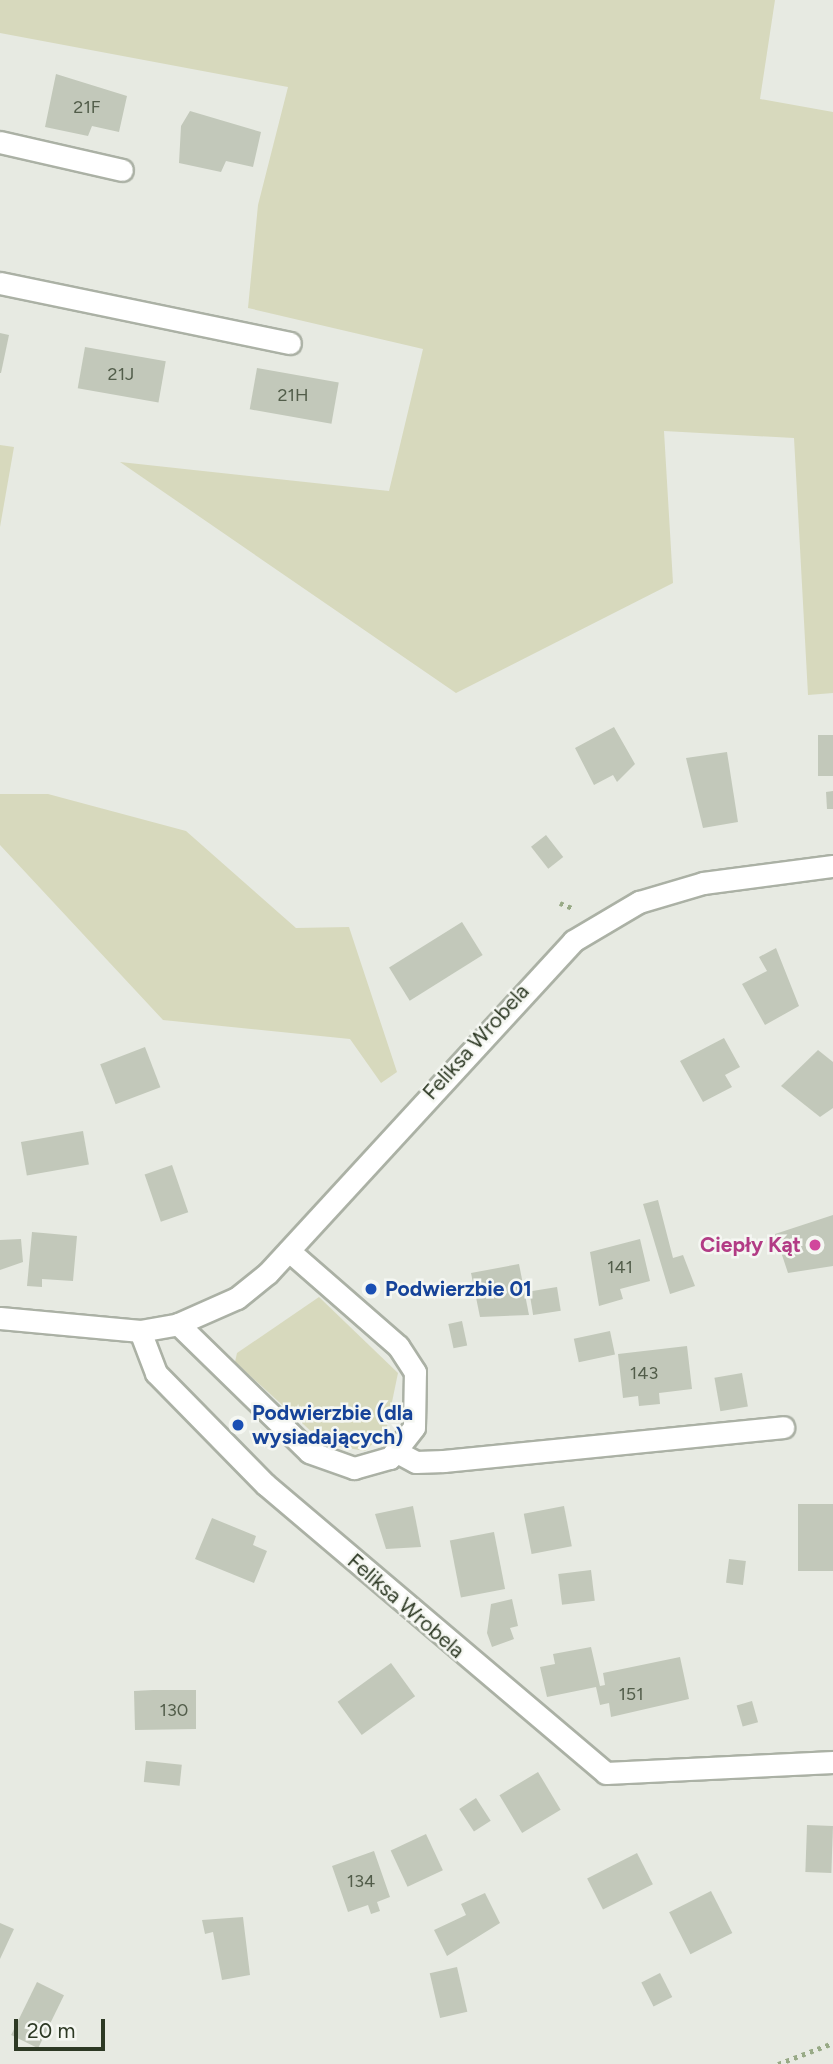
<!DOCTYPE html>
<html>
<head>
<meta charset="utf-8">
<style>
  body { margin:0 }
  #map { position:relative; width:833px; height:2064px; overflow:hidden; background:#e7eae2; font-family:Figtree,sans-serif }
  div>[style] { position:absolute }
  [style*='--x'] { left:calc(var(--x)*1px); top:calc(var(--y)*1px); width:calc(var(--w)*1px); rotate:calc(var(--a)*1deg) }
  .green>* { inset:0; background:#d7d9bd }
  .building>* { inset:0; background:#c2c8ba; transform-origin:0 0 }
  .path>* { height:4.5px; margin-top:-2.25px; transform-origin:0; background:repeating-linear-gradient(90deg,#98aa86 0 3.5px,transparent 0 8.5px) }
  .roads { filter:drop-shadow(2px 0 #abb1a5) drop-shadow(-2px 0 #abb1a5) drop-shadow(0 2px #abb1a5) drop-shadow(0 -2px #abb1a5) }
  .minor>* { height:21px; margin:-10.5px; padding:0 10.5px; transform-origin:10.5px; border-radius:10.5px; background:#fff }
  .dots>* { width:19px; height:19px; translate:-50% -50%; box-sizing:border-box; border:4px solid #f5f7f2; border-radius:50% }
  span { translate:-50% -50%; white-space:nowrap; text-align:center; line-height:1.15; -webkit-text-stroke:5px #f5f7f2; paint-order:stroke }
  .number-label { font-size:18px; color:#525d4a }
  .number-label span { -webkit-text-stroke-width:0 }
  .street-label { font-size:21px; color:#2d3924 }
  .hotel-label { font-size:21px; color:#b23c85; font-weight:700 }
  .right { translate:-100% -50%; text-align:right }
  .transit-label { font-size:21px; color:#164399; font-weight:700 }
  .left { translate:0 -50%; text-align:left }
  .scale { position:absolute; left:14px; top:2019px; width:91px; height:32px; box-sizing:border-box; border:4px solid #2d3924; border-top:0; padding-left:9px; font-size:21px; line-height:24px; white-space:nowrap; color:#2d3924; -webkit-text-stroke:5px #f5f7f2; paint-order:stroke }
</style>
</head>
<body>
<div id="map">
  <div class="green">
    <div style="clip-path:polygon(0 0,775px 0,760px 99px,833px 112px,833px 693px,808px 695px,794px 438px,664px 431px,673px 583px,456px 693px,120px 462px,389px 491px,423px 349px,248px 308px,258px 205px,288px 87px,0 33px)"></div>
    <div style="clip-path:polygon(0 445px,14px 447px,0 527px)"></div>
    <div style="clip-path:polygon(0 794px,48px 794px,186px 831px,296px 928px,349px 927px,397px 1072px,381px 1083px,350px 1039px,163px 1020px,0 845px)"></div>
    <div style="clip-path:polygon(319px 1297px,398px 1373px,386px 1431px,365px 1451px,325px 1444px,235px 1362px,237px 1353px)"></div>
  </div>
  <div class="building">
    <div style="clip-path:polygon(56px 74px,127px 96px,119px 132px,92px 126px,88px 136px,45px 127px)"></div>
    <div style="clip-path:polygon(190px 111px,261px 132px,253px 167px,226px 161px,221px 172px,179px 163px,181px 126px)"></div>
    <div style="clip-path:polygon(0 333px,9px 335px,1px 373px,0 373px)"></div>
    <div style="left:85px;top:347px;width:82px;height:42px;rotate:10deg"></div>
    <div style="left:257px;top:368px;width:83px;height:42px;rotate:10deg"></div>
    <div style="clip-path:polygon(614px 727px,635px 764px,617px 782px,613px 775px,594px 785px,575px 748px)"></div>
    <div style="left:833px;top:735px;width:41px;height:15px;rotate:90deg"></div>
    <div style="clip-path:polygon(727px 752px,738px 822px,703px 828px,686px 758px)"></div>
    <div style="clip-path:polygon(833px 791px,833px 809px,827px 809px,826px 792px)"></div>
    <div style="left:546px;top:835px;width:28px;height:19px;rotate:52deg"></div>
    <div style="left:462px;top:922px;width:39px;height:86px;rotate:58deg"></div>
    <div style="clip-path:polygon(776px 948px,799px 1006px,765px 1025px,742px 984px,767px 971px,759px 957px)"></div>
    <div style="clip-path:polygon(724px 1038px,740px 1067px,725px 1075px,732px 1087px,703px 1102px,680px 1061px)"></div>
    <div style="left:145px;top:1047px;width:43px;height:48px;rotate:69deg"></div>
    <div style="clip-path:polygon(818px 1050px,833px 1062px,833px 1108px,820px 1117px,781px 1086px)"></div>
    <div style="left:83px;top:1131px;width:34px;height:63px;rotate:80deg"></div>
    <div style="left:172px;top:1165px;width:50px;height:29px;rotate:71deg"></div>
    <div style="clip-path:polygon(658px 1200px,673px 1258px,683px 1255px,695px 1286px,670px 1294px,643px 1204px)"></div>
    <div style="clip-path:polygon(833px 1215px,833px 1266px,788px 1273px,775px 1234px)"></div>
    <div style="clip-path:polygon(32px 1232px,77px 1236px,73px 1281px,42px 1279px,42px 1287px,27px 1286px)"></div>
    <div style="clip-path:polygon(21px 1239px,23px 1262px,0 1270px,0 1240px)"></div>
    <div style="clip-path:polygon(640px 1239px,650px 1281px,620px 1289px,623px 1299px,599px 1306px,590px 1252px)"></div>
    <div style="clip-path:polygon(519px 1264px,529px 1315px,480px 1317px,471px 1273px)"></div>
    <div style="left:557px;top:1287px;width:24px;height:28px;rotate:81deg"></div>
    <div style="left:462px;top:1321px;width:25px;height:14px;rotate:78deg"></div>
    <div style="left:610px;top:1331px;width:24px;height:37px;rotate:78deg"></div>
    <div style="clip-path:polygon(687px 1346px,692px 1389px,659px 1393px,660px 1404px,639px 1406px,638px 1396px,623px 1398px,618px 1354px)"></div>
    <div style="left:742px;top:1373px;width:34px;height:28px;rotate:80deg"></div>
    <div style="left:833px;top:1504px;width:67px;height:35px;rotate:90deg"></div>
    <div style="clip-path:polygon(413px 1506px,421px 1547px,386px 1549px,375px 1514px)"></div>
    <div style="left:564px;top:1506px;width:41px;height:41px;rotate:79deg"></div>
    <div style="clip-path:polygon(212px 1518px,256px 1536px,253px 1545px,267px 1551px,254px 1583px,195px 1559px)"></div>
    <div style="left:494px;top:1532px;width:58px;height:45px;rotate:79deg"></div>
    <div style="left:729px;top:1559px;width:17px;height:24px;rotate:7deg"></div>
    <div style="left:591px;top:1570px;width:31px;height:33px;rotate:83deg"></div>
    <div style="clip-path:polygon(512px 1599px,518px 1626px,510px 1628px,514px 1639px,492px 1647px,487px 1633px,491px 1604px)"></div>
    <div style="clip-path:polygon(591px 1647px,600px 1686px,605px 1685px,603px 1673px,680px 1657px,689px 1699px,611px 1717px,609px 1703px,600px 1705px,596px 1687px,547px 1697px,540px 1667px,555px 1664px,553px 1654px)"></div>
    <div style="left:391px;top:1663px;width:41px;height:66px;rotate:54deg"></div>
    <div style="clip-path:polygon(153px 1690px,196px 1690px,196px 1729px,135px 1730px,134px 1691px)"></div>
    <div style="left:752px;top:1701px;width:22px;height:16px;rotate:74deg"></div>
    <div style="left:146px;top:1761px;width:36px;height:21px;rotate:6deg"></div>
    <div style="left:538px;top:1772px;width:44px;height:45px;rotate:59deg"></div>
    <div style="left:476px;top:1798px;width:27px;height:20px;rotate:57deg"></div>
    <div style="left:807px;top:1825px;width:26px;height:47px;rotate:2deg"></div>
    <div style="left:426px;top:1834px;width:40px;height:39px;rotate:65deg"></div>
    <div style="clip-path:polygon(374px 1851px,390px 1897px,377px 1902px,380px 1911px,371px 1914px,368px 1905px,348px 1912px,332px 1866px)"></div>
    <div style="left:637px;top:1853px;width:35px;height:56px;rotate:63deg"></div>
    <div style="left:711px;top:1891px;width:47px;height:47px;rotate:63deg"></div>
    <div style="clip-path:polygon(485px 1893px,500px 1923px,447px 1956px,434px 1930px,466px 1915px,461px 1904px)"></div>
    <div style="clip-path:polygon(243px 1917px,250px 1975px,222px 1980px,213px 1932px,205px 1934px,202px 1920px)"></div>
    <div style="clip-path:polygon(0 1923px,14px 1929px,0 1959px)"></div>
    <div style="left:457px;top:1967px;width:46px;height:28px;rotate:77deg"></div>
    <div style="left:660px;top:1973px;width:27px;height:21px;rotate:63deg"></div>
    <div style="left:37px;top:1982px;width:30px;height:59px;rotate:26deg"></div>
  </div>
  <div class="path">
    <div style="--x:560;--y:903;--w:16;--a:22"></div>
    <div style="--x:778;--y:2064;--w:59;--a:-20.9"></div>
  </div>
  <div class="roads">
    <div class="minor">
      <div style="--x:0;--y:142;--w:125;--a:12.9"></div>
      <div style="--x:0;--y:283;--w:296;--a:11.7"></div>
      <div style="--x:0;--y:1318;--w:141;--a:5.3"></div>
      <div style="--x:140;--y:1331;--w:39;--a:-10"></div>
      <div style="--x:178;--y:1324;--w:64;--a:-23.8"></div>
      <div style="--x:237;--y:1298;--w:40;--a:-39"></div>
      <div style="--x:268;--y:1273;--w:451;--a:-47.4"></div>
      <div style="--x:573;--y:941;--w:77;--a:-30.6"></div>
      <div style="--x:639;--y:902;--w:67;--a:-16.5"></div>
      <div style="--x:703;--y:883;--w:131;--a:-7.5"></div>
      <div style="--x:178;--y:1324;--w:183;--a:44.3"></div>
      <div style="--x:309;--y:1452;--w:48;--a:19.6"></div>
      <div style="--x:354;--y:1468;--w:37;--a:-16"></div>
      <div style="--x:390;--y:1458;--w:39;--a:-52"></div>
      <div style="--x:414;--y:1427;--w:55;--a:-89"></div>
      <div style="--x:415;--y:1372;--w:31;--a:-123"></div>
      <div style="--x:398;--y:1346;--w:145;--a:-138.9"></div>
      <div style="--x:140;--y:1331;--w:45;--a:69.1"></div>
      <div style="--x:156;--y:1373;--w:156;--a:45.5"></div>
      <div style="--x:265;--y:1484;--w:447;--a:40.3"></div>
      <div style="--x:606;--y:1773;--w:227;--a:-2.8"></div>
      <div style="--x:397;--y:1452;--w:21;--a:28"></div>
      <div style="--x:416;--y:1462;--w:28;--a:-2"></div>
      <div style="--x:444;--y:1461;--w:341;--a:-5.7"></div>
    </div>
  </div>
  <div class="dots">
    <div style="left:815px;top:1245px;background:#d1479c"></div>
    <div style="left:371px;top:1289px;background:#1a4fb4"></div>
    <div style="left:238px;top:1425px;background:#1a4fb4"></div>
  </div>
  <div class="number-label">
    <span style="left:87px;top:107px">21F</span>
    <span style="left:121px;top:374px">21J</span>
    <span style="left:293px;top:395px">21H</span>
    <span style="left:620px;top:1267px">141</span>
    <span style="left:644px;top:1373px">143</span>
    <span style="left:631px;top:1694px">151</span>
    <span style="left:174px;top:1710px">130</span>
    <span style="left:361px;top:1881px">134</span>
  </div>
  <div class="street-label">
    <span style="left:476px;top:1042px;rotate:-48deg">Feliksa Wrobela</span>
    <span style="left:406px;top:1606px;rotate:41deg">Feliksa Wrobela</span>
  </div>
  <div class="hotel-label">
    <span class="right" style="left:801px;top:1245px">Ciepły Kąt</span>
  </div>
  <div class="transit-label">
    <span class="left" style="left:385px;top:1289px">Podwierzbie 01</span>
    <span class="left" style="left:252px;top:1425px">Podwierzbie (dla<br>wysiadających)</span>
  </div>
  <div class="scale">20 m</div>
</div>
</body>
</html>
